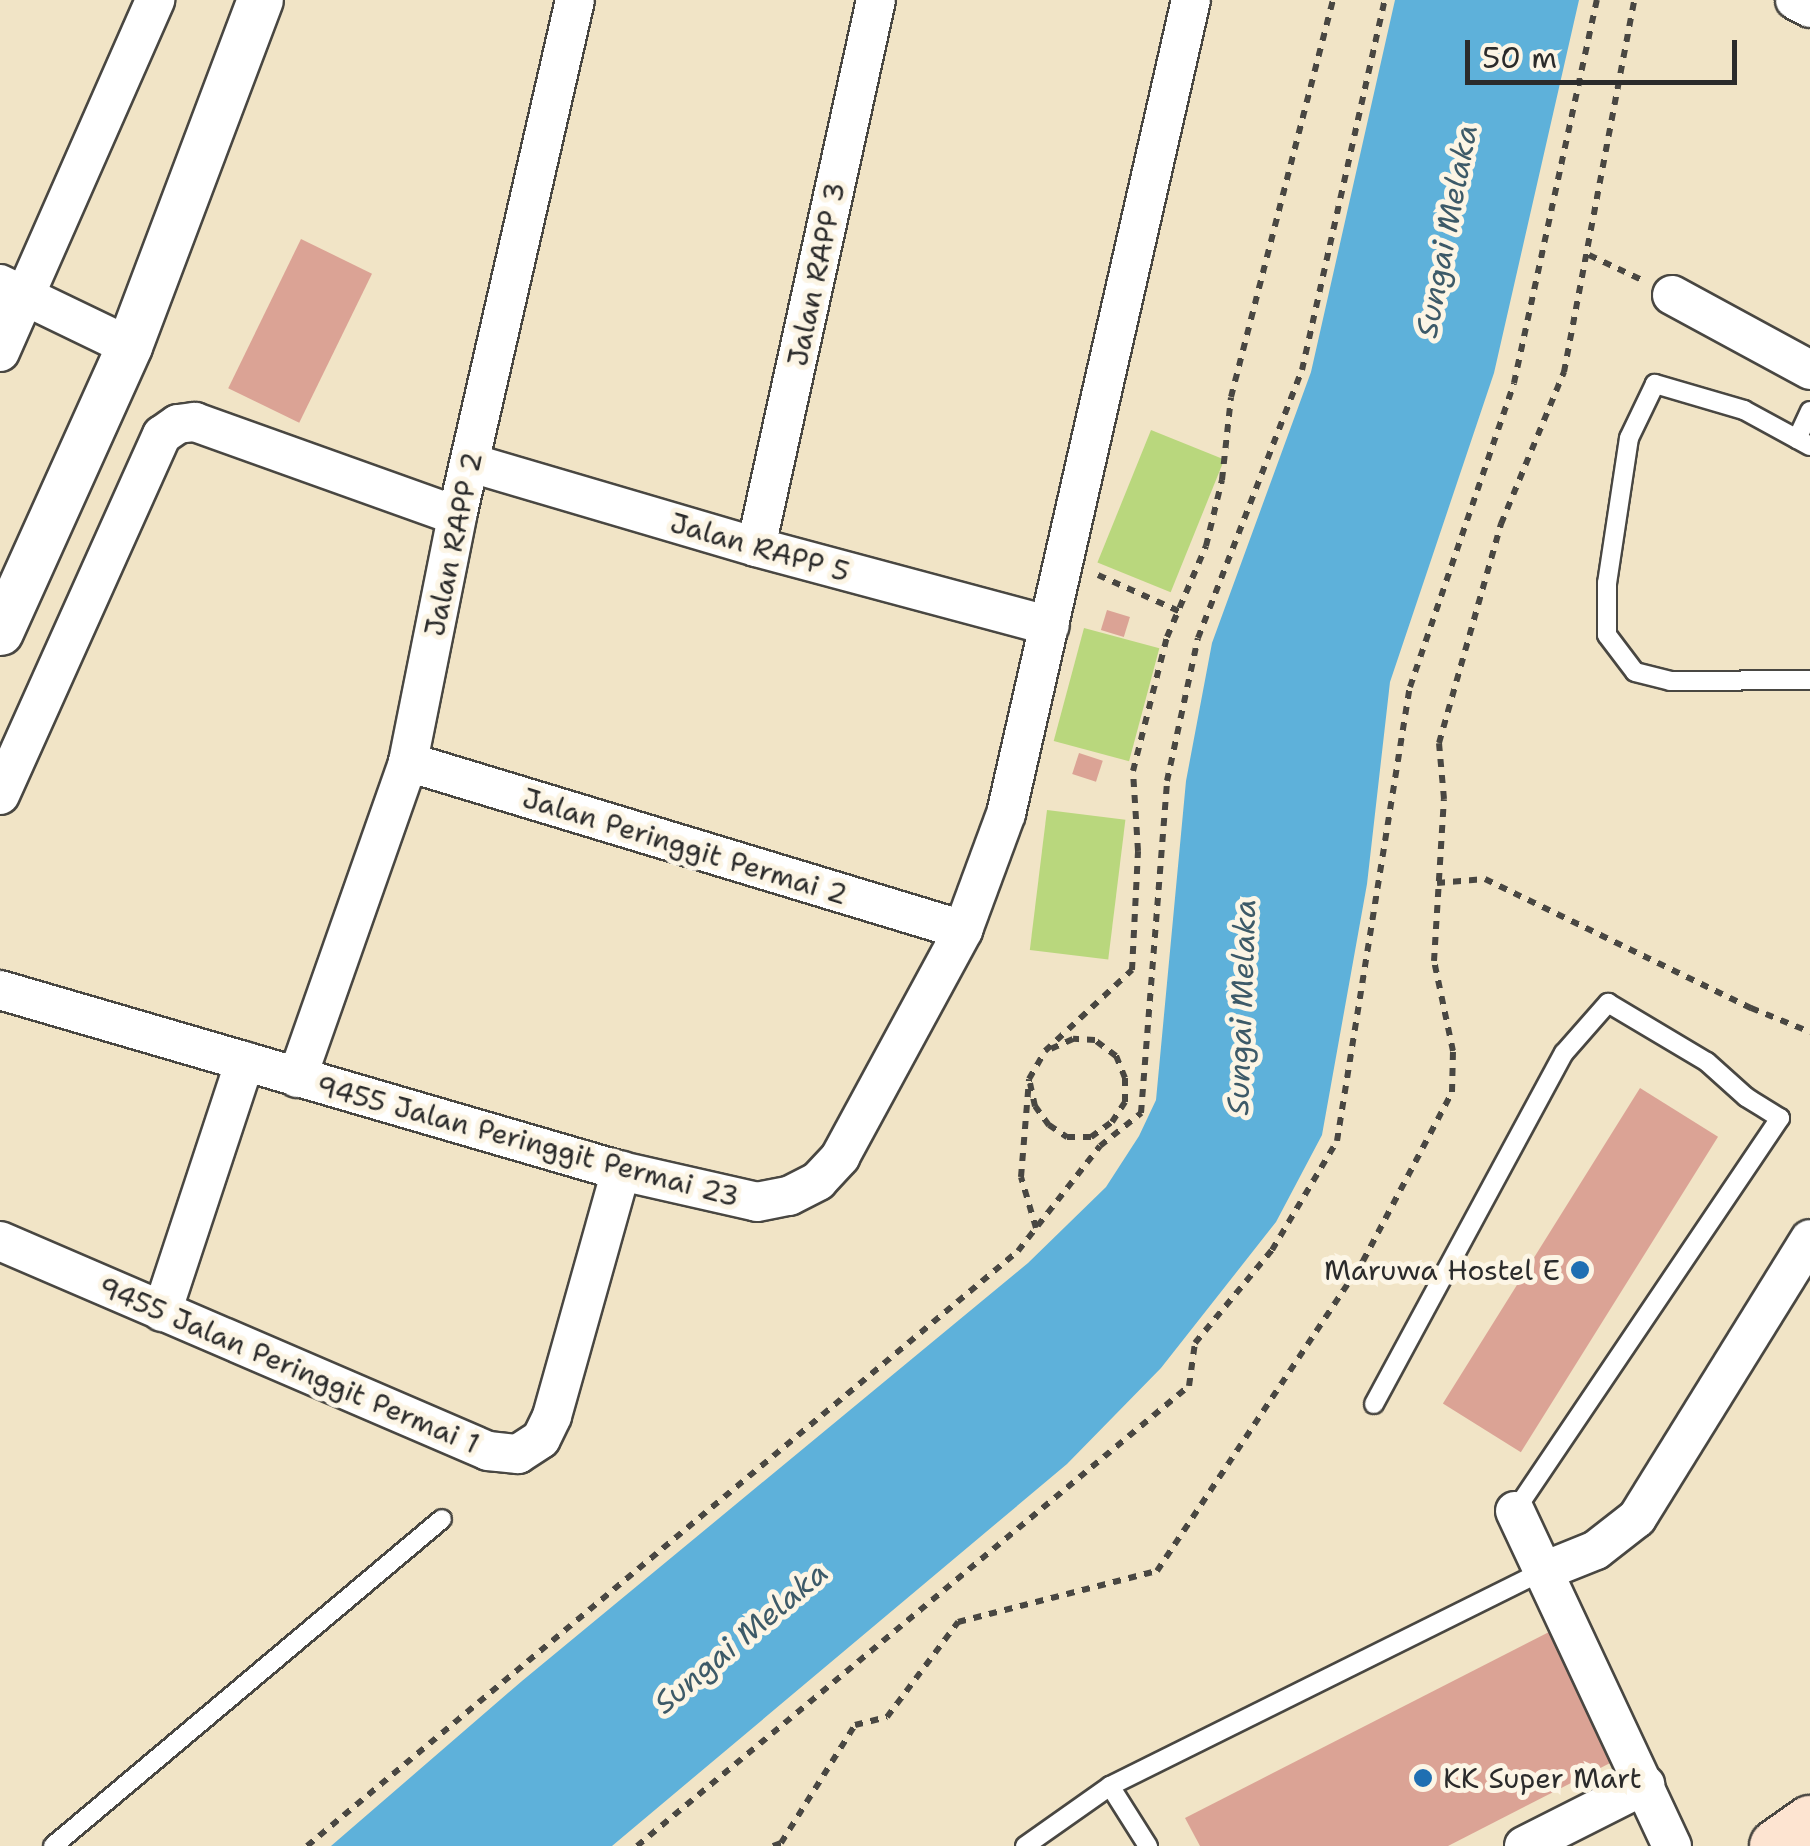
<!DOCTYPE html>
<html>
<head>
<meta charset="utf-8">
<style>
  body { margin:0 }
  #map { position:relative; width:1810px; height:1846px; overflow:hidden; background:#f1e4c6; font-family:"Shantell Sans",sans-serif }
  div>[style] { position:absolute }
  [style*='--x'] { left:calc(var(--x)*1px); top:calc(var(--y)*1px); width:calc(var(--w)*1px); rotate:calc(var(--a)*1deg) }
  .green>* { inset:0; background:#b9d77d; transform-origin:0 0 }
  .water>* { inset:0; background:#5eb1da }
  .building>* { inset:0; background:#dba395; transform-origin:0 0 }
  .path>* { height:6px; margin-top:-3px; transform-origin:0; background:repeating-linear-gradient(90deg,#494742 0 8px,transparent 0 16px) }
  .roads { filter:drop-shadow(2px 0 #494742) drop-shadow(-2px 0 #494742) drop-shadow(0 2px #494742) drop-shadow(0 -2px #494742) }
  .service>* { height:18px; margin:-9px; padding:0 9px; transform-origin:9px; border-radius:9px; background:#fff }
  .minor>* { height:38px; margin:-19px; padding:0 19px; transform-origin:19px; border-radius:19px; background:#fff }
  .tertiary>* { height:45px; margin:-22.5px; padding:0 22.5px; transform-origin:22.5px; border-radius:22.5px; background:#fff }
  .secondary>* { height:52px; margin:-26px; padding:0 26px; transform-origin:26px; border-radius:26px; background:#fde4d1 }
  .dots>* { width:28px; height:28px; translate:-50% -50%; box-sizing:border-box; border:5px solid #fcf5e5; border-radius:50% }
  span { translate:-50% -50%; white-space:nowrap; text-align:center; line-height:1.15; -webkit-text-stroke:10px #fcf5e5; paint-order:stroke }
  .street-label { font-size:28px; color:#2b2b2b }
  .poi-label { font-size:28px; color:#2b2b2b }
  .right { translate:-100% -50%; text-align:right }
  .left { translate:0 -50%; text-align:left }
  .water-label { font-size:30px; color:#3d5a68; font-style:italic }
  .scale { position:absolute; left:1465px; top:40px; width:272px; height:45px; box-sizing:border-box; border:5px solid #2b2b2b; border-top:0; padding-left:12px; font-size:30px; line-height:35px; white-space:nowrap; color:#2b2b2b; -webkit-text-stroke:8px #fcf5e5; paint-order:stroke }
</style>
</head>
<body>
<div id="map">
  <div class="green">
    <div style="left:1151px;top:430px;width:79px;height:143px;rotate:22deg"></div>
    <div style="left:1084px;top:628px;width:78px;height:117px;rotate:15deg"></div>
    <div style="left:1047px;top:810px;width:79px;height:141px;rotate:7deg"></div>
  </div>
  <div class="water">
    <div style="clip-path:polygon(1395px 0,1579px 0,1494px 373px,1390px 682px,1367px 884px,1322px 1135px,1276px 1222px,1161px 1368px,1067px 1464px,612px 1846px,331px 1846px,522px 1681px,1028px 1263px,1106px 1187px,1139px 1136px,1156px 1100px,1186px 781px,1212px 643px,1311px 372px)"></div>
  </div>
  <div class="building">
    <div style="left:301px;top:239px;width:79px;height:166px;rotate:26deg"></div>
    <div style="left:1107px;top:610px;width:24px;height:21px;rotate:17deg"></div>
    <div style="left:1079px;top:753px;width:25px;height:22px;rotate:18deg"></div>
    <div style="left:1640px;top:1088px;width:92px;height:372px;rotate:32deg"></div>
    <div style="clip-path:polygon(1551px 1631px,1616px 1760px,1448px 1846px,1200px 1846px,1185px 1818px)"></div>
  </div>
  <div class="path">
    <div style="--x:1589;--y:255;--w:61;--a:25.3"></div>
    <div style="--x:1098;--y:575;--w:89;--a:24"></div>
    <div style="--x:1437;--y:883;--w:48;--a:-4.8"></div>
    <div style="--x:1485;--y:879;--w:296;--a:25.9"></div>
    <div style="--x:1751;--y:1008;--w:64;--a:22.1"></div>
    <div style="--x:1030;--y:1083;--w:24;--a:78"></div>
    <div style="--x:1035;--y:1106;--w:24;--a:54"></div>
    <div style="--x:1049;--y:1125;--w:22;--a:34"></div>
    <div style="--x:1067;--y:1137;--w:24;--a:0"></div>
    <div style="--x:1091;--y:1137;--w:26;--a:-36"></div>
    <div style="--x:1112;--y:1122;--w:24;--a:-57"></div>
    <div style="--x:1125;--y:1102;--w:24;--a:-90"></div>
    <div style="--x:1125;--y:1078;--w:24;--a:-112"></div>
    <div style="--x:1116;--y:1056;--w:26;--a:-143"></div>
    <div style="--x:1095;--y:1040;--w:22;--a:-177"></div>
    <div style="--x:1073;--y:1039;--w:24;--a:156"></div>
    <div style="--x:1036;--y:1228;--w:53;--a:-106.4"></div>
    <div style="--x:1021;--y:1177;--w:98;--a:-85.3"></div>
    <div style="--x:1029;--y:1079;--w:32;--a:-60"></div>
    <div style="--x:1045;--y:1051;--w:119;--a:-43"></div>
    <div style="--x:1132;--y:970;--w:119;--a:-87.1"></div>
    <div style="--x:1138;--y:851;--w:80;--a:-93.6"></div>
    <div style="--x:1133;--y:771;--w:138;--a:-75.8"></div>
    <div style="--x:1167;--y:637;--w:99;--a:-66.8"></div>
    <div style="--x:1206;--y:546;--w:68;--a:-76.4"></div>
    <div style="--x:1222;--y:480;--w:83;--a:-83.8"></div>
    <div style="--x:1231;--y:397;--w:410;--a:-75.6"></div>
    <div style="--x:307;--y:1846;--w:927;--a:-39.92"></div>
    <div style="--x:1018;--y:1251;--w:133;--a:-52"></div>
    <div style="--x:1100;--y:1146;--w:53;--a:-38.8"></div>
    <div style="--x:1141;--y:1113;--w:333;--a:-85.5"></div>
    <div style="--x:1167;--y:781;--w:146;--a:-77.8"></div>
    <div style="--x:1198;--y:638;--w:287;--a:-68.8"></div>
    <div style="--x:1302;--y:370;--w:379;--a:-77.4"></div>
    <div style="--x:637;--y:1846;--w:719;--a:-39.81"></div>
    <div style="--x:1189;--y:1386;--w:43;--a:-82.1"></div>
    <div style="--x:1195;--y:1343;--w:121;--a:-50.4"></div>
    <div style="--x:1272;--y:1250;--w:127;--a:-59.2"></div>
    <div style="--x:1337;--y:1141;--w:460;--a:-80.9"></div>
    <div style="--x:1410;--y:687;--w:321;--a:-71.1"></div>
    <div style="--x:1514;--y:383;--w:392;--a:-77.8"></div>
    <div style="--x:773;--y:1846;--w:9;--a:-21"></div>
    <div style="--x:781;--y:1843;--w:139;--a:-57.9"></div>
    <div style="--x:855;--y:1725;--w:33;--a:-14"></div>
    <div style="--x:887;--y:1717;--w:119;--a:-53.2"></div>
    <div style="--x:958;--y:1622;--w:205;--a:-14.4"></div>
    <div style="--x:1157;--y:1571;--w:372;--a:-56.4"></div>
    <div style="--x:1363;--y:1261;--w:191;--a:-62.2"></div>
    <div style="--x:1452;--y:1092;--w:41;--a:-88.6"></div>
    <div style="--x:1453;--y:1051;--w:92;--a:-101.9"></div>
    <div style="--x:1434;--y:961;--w:162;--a:-86.5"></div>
    <div style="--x:1444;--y:799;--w:56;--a:-95.1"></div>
    <div style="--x:1439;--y:743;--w:228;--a:-74.2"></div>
    <div style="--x:1501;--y:524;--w:165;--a:-67.5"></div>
    <div style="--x:1564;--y:372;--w:379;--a:-79.3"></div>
  </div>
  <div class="roads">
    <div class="service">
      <div style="--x:1797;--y:439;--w:31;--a:-65"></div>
      <div style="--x:1810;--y:446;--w:75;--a:-151.4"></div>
      <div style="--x:1744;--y:410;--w:93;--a:-163.7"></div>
      <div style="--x:1655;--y:384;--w:60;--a:115.7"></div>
      <div style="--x:1629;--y:438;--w:147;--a:98.6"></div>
      <div style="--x:1607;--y:583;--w:52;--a:90"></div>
      <div style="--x:1607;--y:635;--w:46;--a:52.9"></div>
      <div style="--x:1635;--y:672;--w:36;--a:14"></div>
      <div style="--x:1670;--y:681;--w:140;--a:-0.4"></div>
      <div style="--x:1374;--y:1404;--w:399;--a:-61.6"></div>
      <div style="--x:1564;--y:1053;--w:67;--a:-48.7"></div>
      <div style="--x:1608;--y:1003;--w:115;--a:30.8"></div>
      <div style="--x:1707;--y:1062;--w:52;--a:41.9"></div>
      <div style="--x:1746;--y:1097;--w:40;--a:32"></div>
      <div style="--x:1780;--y:1118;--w:474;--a:124"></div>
      <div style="--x:1110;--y:1786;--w:71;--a:57.7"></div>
      <div style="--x:53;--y:1846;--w:508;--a:-40.05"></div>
      <div style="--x:1025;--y:1846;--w:104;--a:-35.2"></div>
      <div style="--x:1110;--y:1786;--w:484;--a:-26.4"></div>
    </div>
    <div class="minor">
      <div style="--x:1795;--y:0;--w:17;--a:28"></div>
      <div style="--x:0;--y:284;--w:143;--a:25.7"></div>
      <div style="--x:1672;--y:295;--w:157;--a:28.5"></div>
      <div style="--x:0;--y:352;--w:385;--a:-66.2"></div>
      <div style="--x:471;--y:463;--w:297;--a:16.4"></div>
      <div style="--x:756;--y:547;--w:304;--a:15"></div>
      <div style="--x:756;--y:547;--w:560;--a:-77.63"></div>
      <div style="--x:408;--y:762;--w:580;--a:16.84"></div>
      <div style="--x:0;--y:795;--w:395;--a:-65.8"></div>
      <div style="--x:162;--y:435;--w:19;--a:-35"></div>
      <div style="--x:178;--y:424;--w:17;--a:-7"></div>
      <div style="--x:195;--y:422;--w:278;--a:19.7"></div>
      <div style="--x:0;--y:990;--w:647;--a:16.25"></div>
      <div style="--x:621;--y:1171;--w:139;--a:12.8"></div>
      <div style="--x:757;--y:1202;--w:33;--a:-11"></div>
      <div style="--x:789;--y:1196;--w:33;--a:-27"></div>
      <div style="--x:818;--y:1181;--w:33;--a:-47"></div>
      <div style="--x:840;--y:1157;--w:258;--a:-61.5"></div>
      <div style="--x:963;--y:930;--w:124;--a:-69.7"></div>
      <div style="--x:1006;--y:814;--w:835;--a:-77.2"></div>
      <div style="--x:297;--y:1078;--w:335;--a:-70.6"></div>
      <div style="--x:408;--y:762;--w:251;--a:-78.7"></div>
      <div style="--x:457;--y:516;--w:529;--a:-77.12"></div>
      <div style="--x:0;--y:1241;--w:531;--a:23.28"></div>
      <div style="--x:488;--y:1451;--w:30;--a:6"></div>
      <div style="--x:518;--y:1454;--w:27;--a:-33"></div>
      <div style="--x:541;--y:1439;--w:25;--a:-64"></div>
      <div style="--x:552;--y:1416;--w:255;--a:-74.3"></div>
      <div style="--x:162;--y:1312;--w:264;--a:-71.7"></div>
      <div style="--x:1515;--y:1511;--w:370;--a:64.9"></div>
      <div style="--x:1544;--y:1571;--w:56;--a:-22"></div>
      <div style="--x:1596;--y:1550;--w:52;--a:-38"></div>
      <div style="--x:1637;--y:1518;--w:328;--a:-58.2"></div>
      <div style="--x:1524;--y:1846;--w:136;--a:-26.8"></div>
    </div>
    <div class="tertiary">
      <div style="--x:0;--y:632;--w:314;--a:-65.7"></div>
      <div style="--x:129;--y:346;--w:370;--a:-69.3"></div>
    </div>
    <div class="secondary">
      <div style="--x:1776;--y:1846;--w:42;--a:-35.2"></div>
    </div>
  </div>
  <div class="dots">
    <div style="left:1580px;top:1270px;background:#1f6fb2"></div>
    <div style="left:1423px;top:1778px;background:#1f6fb2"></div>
  </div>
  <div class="street-label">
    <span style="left:816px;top:274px;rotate:-78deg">Jalan RAPP 3</span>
    <span style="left:453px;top:544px;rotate:-78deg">Jalan RAPP 2</span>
    <span style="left:760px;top:547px;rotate:16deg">Jalan RAPP 5</span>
    <span style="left:685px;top:846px;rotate:17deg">Jalan Peringgit Permai 2</span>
    <span style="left:528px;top:1141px;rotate:15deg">9455 Jalan Peringgit Permai 23</span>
    <span style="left:289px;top:1365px;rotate:23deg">9455 Jalan Peringgit Permai 1</span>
  </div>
  <div class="poi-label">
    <span class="right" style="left:1560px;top:1270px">Maruwa Hostel E</span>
    <span class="left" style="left:1443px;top:1778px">KK Super Mart</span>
  </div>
  <div class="water-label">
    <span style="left:1447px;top:231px;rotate:-79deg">Sungai Melaka</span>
    <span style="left:1242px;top:1007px;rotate:-88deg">Sungai Melaka</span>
    <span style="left:741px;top:1638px;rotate:-40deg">Sungai Melaka</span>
  </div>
  <div class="scale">50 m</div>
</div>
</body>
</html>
